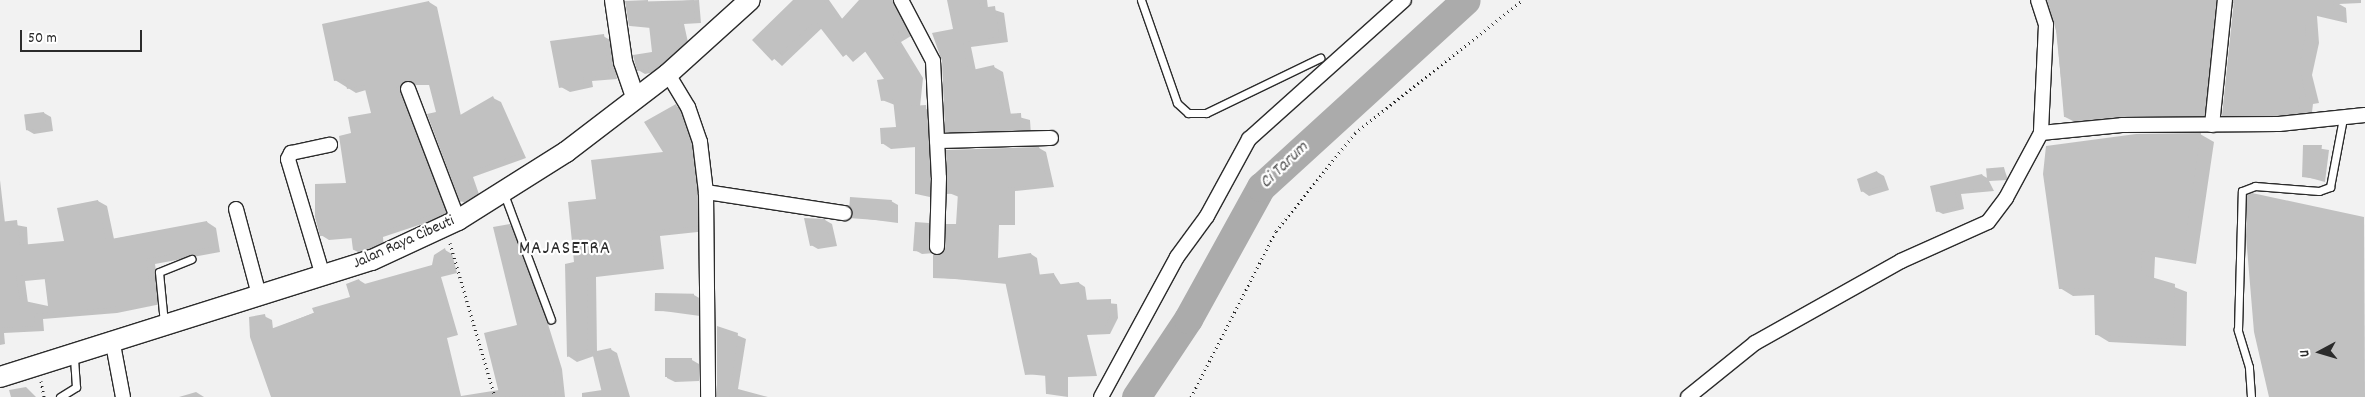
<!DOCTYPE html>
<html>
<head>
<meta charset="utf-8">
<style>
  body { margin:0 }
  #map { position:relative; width:2365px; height:397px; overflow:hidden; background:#f2f2f2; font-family:Dekko,sans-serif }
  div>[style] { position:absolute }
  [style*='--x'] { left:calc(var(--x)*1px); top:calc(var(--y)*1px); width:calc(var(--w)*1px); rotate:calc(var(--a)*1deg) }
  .shadow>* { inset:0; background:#0003 }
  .river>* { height:29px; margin:-14.5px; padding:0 14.5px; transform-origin:14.5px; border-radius:14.5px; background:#ababab }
  .building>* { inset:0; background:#c1c1c1; transform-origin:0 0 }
  .path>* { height:3px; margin-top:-1.5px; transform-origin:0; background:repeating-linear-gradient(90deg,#2b2b2b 0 1px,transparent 0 5px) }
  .roads { filter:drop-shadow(1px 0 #2b2b2b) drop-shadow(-1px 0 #2b2b2b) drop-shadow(0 1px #2b2b2b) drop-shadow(0 -1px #2b2b2b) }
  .service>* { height:7px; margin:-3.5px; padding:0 3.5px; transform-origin:3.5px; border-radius:3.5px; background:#fff }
  .minor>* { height:14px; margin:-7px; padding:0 7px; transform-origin:7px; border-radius:7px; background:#fff }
  .tertiary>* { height:18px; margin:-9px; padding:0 9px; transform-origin:9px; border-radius:9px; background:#fff }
  .secondary>* { height:20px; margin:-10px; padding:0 10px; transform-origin:10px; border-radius:10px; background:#fff }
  span { translate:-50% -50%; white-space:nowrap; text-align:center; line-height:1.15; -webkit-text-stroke:4.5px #fff; paint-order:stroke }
  .street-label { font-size:16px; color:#2b2b2b }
  .water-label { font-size:18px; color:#585858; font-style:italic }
  .quarter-label { font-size:19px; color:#2b2b2b; letter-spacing:1px }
  .north { position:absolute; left:2295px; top:327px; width:50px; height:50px; -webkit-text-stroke:4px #fff; paint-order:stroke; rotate:264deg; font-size:14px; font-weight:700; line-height:20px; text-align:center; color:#2b2b2b }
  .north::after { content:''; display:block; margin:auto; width:18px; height:22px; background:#2b2b2b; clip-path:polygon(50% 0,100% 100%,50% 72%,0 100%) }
  .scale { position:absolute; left:20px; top:30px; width:122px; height:22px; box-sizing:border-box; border:2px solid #2b2b2b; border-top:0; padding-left:6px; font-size:15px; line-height:18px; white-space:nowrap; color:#2b2b2b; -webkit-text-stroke:4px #fff; paint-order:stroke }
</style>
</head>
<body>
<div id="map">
  <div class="shadow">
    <div style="clip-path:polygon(699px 0,701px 23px,684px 24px,689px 47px,677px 51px,677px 59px,664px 70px,645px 74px,638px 70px,653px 53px,651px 28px,630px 26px,626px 2px)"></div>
    <div style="clip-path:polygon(796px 0,829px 0,843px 20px,861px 0,905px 0,901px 5px,911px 36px,901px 42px,923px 78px,920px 107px,935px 112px,939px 199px,916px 194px,916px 147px,891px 149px,882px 143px,897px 128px,895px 105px,882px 100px,886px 80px,866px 51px,853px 62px,822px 28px,782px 66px,754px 40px)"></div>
    <div style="clip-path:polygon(948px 0,987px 0,988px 8px,1004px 13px,1008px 42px,971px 47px,976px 71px,994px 67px,1003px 72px,1011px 115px,1030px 120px,1031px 135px,956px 137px,947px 131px,954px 30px)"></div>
    <div style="clip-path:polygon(2047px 0,2361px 0,2361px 3px,2339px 4px,2346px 8px,2347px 23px,2317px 16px,2319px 43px,2312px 75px,2319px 103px,2313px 104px,2311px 120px,2236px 122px,2223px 115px,2235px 2px,2229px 7px,2217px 123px,2079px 124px,2065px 117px,2054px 11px)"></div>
    <div style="clip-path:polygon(429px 2px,437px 7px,461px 116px,493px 98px,501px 102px,526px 158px,473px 177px,481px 200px,469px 205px,461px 201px,431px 85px,413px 85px,403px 93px,411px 121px,418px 125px,452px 214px,383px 237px,384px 249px,362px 254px,354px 250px,353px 238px,329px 240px,321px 235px,347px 184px,353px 134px,373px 114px,366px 90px,356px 93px,335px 80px)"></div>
    <div style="clip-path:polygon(603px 36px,612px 41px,617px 79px,592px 81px,593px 87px,570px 92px,561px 87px)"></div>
    <div style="clip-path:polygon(676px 106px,686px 111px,701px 150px,707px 231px,660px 236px,664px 269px,596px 277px,597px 352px,610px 349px,617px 353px,630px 397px,582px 397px,582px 393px,602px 390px,594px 356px,577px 362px,568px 356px,575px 263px,597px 200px,666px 153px)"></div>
    <div style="clip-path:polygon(44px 113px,51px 117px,53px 131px,34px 134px,27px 130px)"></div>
    <div style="clip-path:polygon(2200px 134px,2214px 142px,2196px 264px,2155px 257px,2154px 279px,2187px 292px,2186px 346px,2109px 342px,2096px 334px,2095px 295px,2073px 296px,2060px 288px)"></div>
    <div style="clip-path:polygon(2304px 146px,2329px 150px,2325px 182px,2303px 176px)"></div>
    <div style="clip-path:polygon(1039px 148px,1046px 152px,1054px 187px,1015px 191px,1015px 225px,999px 225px,998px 259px,1031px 254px,1037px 258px,1040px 276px,1054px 274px,1061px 285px,1079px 283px,1085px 287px,1087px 301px,1117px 304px,1118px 318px,1110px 334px,1087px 335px,1097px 376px,1068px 377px,1068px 397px,1047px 394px,1047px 376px,1026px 374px,1007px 284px,934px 277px,957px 225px,959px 197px,949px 193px)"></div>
    <div style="clip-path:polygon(2004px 168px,2008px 180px,1989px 181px,1994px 191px,1961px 194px,1964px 209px,1943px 214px,1937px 211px,1931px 187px,1982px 175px,1989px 179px)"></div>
    <div style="clip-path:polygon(1877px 172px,1884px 176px,1889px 190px,1869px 196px,1862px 191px)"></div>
    <div style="clip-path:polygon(evenodd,0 180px,5px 223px,27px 227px,28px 246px,65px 242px,98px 201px,107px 206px,114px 239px,207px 222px,216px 228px,220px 252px,155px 264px,161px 304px,117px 313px,43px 319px,44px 331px,4px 333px,5px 344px,0 345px,0 180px,46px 279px,50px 308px,28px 303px,25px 281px,46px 279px)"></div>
    <div style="clip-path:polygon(891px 201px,898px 205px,898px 223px,852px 217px)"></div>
    <div style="clip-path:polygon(2364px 219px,2365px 397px,2271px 397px)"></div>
    <div style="clip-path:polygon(825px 220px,832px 224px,837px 246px,818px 249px,811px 245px)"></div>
    <div style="clip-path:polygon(929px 224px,935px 228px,935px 253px,922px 254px,915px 250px)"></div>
    <div style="clip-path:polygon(509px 225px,519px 231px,562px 369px,565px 397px,303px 397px,275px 390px,264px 316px,272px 320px,273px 329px,351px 298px,359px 280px,367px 285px,433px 266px,445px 250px,452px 254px,457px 273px,441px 277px,458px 335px,447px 338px,461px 396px,499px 390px,518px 325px)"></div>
    <div style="clip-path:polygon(694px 295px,701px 299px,700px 316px,656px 310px)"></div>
    <div style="clip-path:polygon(718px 327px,746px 339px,738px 389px,768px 397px,718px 397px)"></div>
    <div style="clip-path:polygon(692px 360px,699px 364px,699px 381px,675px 382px,667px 378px,666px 362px)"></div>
    <div style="clip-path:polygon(26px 387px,36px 397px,11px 397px,9px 390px)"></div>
    <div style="clip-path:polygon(196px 392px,204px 397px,179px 397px)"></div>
  </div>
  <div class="river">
    <div style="--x:1136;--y:397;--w:94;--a:-56.3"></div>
    <div style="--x:1188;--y:319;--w:151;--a:-61.1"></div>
    <div style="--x:1261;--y:187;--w:277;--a:-42.4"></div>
  </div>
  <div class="building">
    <div style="clip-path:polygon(648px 0,648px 4px,694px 0,695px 20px,678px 21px,683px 44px,671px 47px,671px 55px,660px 65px,637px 71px,633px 55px,652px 52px,649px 25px,629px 26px,625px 1px)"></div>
    <div style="clip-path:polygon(793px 0,824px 0,840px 21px,859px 0,892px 0,902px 30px,892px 36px,915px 73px,911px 75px,911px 106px,926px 105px,930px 194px,915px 194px,915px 142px,881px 144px,880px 128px,896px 127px,893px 99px,881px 101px,877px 80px,884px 79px,860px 44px,843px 57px,815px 21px,772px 61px,752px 40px)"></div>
    <div style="clip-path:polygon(947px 0,979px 0,981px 8px,995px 6px,999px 37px,963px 42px,968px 71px,994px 65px,1004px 114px,1021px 113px,1022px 130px,945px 132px,942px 61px,932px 33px,953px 29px)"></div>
    <div style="clip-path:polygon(2047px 0,2216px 0,2204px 116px,2064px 117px,2057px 34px)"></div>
    <div style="clip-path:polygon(2234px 0,2333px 0,2335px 17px,2304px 10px,2306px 35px,2299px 67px,2306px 96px,2300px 97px,2298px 113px,2222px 116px)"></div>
    <div style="clip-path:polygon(429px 1px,455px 118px,493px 96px,519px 154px,466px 173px,474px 196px,460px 202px,427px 114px,436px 112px,428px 81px,404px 81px,396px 88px,405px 121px,410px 120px,445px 210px,376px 233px,377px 244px,353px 250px,351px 234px,320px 236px,315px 217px,315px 184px,346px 183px,339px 136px,351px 133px,348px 117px,371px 113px,364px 85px,347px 89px,345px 79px,334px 81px,322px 24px)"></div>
    <div style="clip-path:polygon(604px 34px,609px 75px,583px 77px,584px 83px,559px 88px,550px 41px)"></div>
    <div style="clip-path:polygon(676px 104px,691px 144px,698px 226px,650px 231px,654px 264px,587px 272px,588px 349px,567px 357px,565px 264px,574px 262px,568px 202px,596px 199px,591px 160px,663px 152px,644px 122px)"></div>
    <div style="left:44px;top:112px;width:16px;height:20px;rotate:83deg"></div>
    <div style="clip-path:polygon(2201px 133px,2183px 257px,2142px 251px,2141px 274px,2175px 284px,2173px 339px,2095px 335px,2094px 288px,2059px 289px,2043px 174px,2046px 146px,2136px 134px)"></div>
    <div style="clip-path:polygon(2303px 145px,2322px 145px,2318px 179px,2302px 177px)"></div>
    <div style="clip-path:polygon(1039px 147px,1048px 184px,1008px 188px,1008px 222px,993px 222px,991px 259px,1031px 253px,1035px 275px,1054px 273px,1055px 285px,1079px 282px,1081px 300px,1111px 299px,1111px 313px,1104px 330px,1081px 332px,1083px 356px,1091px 356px,1091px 373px,1061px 373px,1062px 394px,1046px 394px,1045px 373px,1025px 375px,1005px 281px,933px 278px,933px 255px,945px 251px,946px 224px,956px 224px,958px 193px,947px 194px,946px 150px)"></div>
    <div style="left:2004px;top:167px;width:12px;height:18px;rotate:85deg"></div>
    <div style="clip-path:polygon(1877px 171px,1882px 186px,1861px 192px,1857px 179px)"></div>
    <div style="clip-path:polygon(1982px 174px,1988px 188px,1955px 191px,1959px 206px,1936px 212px,1930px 186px)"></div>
    <div style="clip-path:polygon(2252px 193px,2364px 217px,2363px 397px,2269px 397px,2254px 332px,2246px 236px,2247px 195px)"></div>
    <div style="left:850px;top:197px;width:42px;height:21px;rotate:4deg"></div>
    <div style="clip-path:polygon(evenodd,98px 200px,106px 240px,207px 221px,212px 247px,146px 259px,152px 299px,107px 308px,34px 314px,35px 326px,0 328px,0 222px,17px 220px,20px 245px,64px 241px,57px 208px,98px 200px,44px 273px,48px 306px,20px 300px,16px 276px,44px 273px)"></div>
    <div style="clip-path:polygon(804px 218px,825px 219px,830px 242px,810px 246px)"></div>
    <div style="left:915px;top:222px;width:14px;height:29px;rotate:4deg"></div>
    <div style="clip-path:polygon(510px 224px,531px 282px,553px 362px,556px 394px,500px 397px,484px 333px,517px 325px,493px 227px)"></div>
    <div style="clip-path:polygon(445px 248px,451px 269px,434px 273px,452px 331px,441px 334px,456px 397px,271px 397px,250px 337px,249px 317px,265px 314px,268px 330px,314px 313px,312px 308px,350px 297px,346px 284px,359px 279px,361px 285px,432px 265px,434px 255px)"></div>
    <div style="left:655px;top:293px;width:39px;height:18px;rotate:1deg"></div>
    <div style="clip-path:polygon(717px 326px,738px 333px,729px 397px,717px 397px)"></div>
    <div style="clip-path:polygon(611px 348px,615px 368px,620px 367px,624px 397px,603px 397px,592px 352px)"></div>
    <div style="left:692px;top:358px;width:19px;height:27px;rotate:90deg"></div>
  </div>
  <div class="path">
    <div style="--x:450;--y:243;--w:160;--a:73.7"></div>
    <div style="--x:41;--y:381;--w:16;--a:79"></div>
    <div style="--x:1191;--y:397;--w:186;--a:-62.9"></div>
    <div style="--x:1276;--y:231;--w:126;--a:-51.1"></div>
    <div style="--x:1355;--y:133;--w:214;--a:-38.4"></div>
  </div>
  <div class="roads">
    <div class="service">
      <div style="--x:1141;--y:0;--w:109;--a:70.7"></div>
      <div style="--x:1177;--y:103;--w:15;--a:42"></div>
      <div style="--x:1188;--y:113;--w:18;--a:0"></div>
      <div style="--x:1206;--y:113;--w:127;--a:-25.8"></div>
      <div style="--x:504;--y:194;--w:134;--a:69.5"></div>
      <div style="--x:164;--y:323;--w:51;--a:-95.6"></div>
      <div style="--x:159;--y:272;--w:35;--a:-22"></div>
      <div style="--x:60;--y:397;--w:19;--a:-32"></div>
      <div style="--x:76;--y:387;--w:30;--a:-94"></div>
      <div style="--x:2251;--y:397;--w:30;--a:-94"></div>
      <div style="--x:2249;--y:367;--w:39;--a:-107"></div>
      <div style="--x:2238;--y:330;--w:139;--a:-88.4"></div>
      <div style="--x:2242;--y:191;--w:14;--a:-21"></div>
      <div style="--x:2255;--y:186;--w:64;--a:4.5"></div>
      <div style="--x:2319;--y:191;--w:12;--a:-20"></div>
      <div style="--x:2330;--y:187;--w:70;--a:-79.3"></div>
    </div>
    <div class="minor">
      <div style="--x:901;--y:0;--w:69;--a:62.3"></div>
      <div style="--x:933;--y:61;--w:117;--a:87.1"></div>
      <div style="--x:939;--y:178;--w:69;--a:91.7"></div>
      <div style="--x:2038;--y:0;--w:26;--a:72"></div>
      <div style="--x:2046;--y:25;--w:108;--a:92.7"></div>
      <div style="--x:668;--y:74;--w:39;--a:59"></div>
      <div style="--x:688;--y:107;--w:37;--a:71"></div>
      <div style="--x:700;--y:142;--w:50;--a:83.2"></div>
      <div style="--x:706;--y:192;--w:205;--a:89.4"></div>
      <div style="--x:408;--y:89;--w:140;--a:69.1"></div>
      <div style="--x:2212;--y:125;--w:126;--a:-84.1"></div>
      <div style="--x:937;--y:141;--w:114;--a:-1.5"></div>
      <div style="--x:706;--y:192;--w:140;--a:8.7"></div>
      <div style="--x:236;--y:209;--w:89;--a:75"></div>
      <div style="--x:323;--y:276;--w:122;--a:-106.7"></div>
      <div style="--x:288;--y:159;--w:7;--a:-63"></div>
      <div style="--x:291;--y:153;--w:40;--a:-12"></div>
      <div style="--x:112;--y:339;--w:59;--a:79.3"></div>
      <div style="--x:1101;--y:397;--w:159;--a:-61.5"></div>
      <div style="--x:1177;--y:257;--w:51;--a:-53.8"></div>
      <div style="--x:1207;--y:216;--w:88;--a:-61.4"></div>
      <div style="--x:1249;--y:139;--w:208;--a:-41.9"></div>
      <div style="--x:1688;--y:397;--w:86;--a:-38.9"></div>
      <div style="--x:1755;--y:343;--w:167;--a:-29.3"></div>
      <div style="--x:1901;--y:261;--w:95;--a:-24.1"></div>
      <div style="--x:1988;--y:222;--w:30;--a:-53"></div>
      <div style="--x:2006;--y:198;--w:74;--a:-61.7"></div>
      <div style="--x:2041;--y:133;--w:81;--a:-5.6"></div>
      <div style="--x:2122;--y:125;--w:157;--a:-0.4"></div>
      <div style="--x:2279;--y:124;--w:86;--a:-6"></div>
    </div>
    <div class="tertiary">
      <div style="--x:614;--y:0;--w:63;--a:81.7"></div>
      <div style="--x:623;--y:62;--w:39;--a:71"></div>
    </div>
    <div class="secondary">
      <div style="--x:0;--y:377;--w:390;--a:-17.5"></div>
      <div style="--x:372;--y:260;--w:95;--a:-24.9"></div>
      <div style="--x:458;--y:220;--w:128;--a:-32.2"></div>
      <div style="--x:566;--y:152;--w:128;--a:-37.4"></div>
      <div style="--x:668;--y:74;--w:110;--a:-42.1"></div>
    </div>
  </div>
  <div class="street-label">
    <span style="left:404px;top:243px;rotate:-24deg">Jalan Raya Cibeuti</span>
  </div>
  <div class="water-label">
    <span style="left:1285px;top:166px;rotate:-44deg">Ci Tarum</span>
  </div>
  <div class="quarter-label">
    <span style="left:565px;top:250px">MAJASETRA</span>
  </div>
  <div class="north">U</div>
  <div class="scale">50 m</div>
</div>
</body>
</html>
